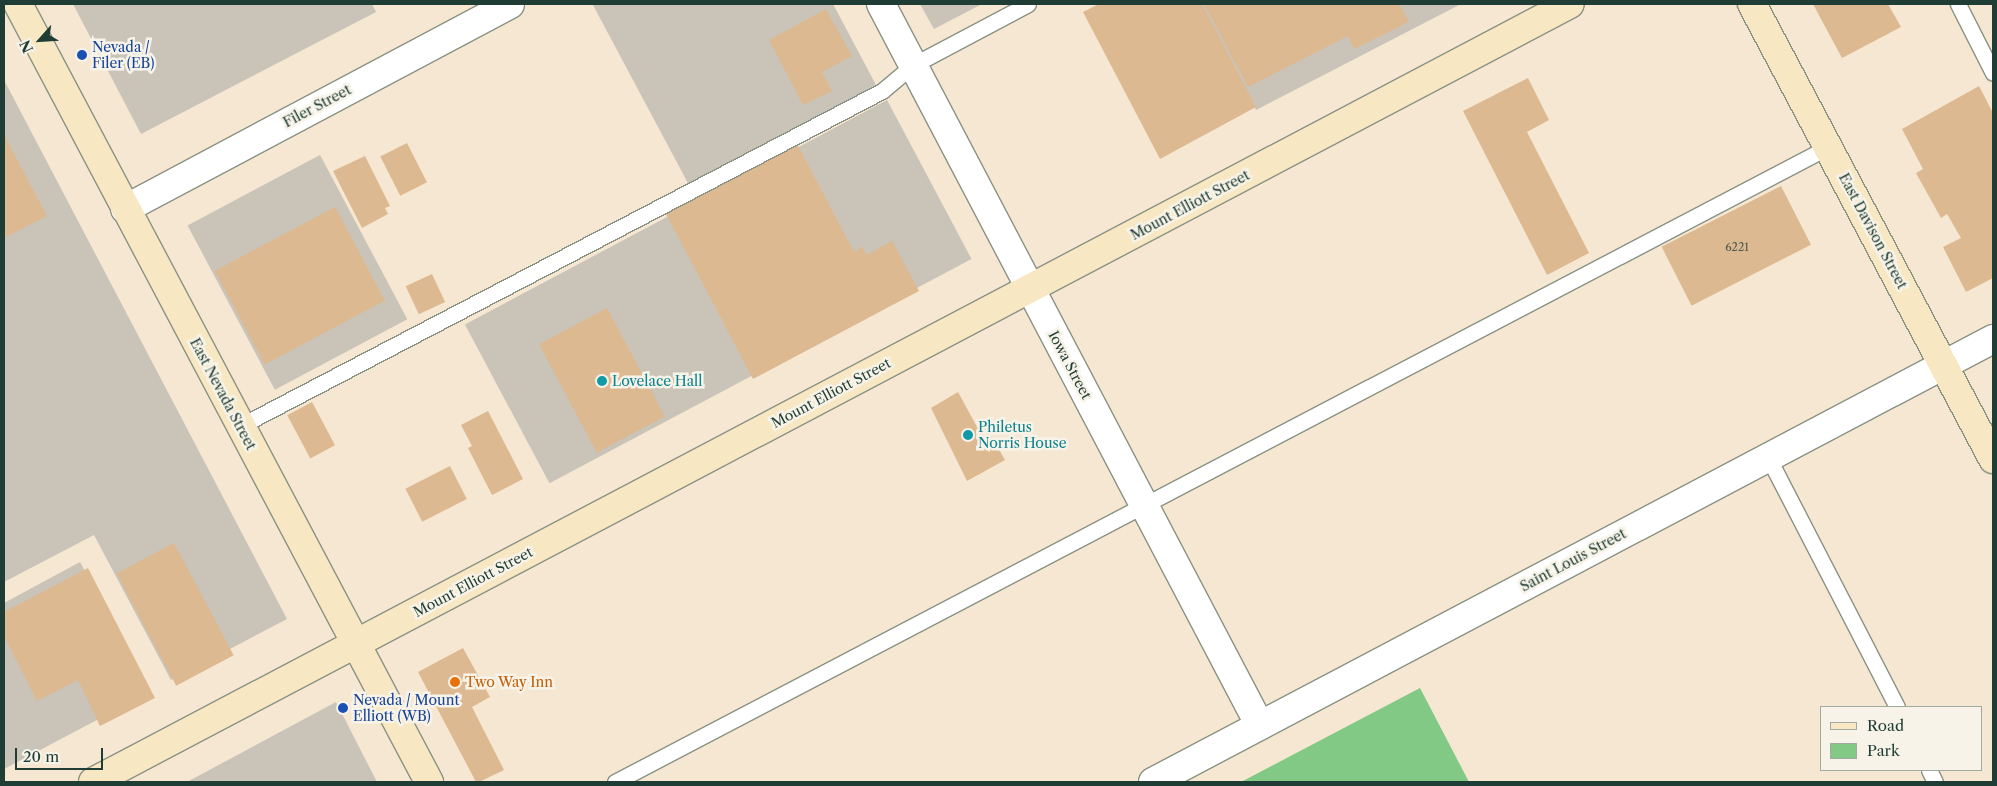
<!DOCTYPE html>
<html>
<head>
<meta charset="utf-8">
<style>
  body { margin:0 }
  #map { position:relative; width:1997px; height:786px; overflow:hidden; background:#f5e7d2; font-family:"Libre Caslon Text",serif }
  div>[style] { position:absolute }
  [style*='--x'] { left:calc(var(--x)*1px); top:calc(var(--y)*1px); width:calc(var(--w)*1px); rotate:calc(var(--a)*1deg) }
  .industrial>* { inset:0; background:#c9c3b8; transform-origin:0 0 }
  .green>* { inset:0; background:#81c984 }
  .building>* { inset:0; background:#ddb991; transform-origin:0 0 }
  .roads { filter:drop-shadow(1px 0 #8a9283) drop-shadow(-1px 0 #8a9283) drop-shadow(0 1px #8a9283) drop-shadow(0 -1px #8a9283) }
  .lane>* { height:15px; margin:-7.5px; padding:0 7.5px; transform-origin:7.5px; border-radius:7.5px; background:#fff }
  .street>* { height:28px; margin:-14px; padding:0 14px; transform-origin:14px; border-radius:14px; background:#fff }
  .secondary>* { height:28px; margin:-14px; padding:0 14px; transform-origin:14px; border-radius:14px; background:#f7e8c3 }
  .dots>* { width:14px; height:14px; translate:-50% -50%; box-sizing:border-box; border:2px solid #f7f3e8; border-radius:50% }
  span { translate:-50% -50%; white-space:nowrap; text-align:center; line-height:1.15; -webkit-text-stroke:5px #f7f3e8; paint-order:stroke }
  .number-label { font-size:11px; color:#4e5c4b }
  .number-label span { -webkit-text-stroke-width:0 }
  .transit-label { font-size:14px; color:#164399 }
  .left { translate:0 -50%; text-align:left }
  .street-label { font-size:14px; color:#1f3d34 }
  .culture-label { font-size:14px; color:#0d838f }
  .food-label { font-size:14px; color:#c56008 }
  .frame { position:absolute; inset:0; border:5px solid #1f3d34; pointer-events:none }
  .legend { position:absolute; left:1820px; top:706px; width:162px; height:65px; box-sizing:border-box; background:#f7f3e8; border:1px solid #a1aaa0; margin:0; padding:6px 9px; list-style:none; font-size:15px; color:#1f3d34 }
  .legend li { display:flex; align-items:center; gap:10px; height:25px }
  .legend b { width:25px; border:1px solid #a1aaa0 }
  .north { position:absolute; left:15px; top:15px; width:50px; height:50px; -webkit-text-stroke:4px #f7f3e8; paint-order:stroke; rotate:244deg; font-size:14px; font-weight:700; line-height:20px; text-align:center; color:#1f3d34 }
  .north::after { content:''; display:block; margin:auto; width:18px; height:22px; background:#1f3d34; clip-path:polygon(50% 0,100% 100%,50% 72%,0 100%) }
  .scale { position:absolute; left:15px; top:748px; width:88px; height:22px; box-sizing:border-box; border:2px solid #1f3d34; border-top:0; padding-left:6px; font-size:15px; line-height:18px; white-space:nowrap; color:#1f3d34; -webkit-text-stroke:4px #f7f3e8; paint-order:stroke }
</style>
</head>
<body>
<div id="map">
  <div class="industrial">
    <div style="clip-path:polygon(73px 4px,372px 4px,376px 12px,141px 134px)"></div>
    <div style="clip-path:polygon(596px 4px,833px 4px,876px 85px,689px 185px,593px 5px)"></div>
    <div style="clip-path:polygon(920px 4px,982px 4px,934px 29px)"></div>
    <div style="clip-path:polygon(1201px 4px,1461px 4px,1256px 110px)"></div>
    <div style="clip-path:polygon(4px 80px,287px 619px,171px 680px,94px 535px,4px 582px)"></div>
    <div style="left:887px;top:100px;width:180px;height:478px;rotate:62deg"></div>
    <div style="left:320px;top:155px;width:186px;height:150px;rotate:62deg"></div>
    <div style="clip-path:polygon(80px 562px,150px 692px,4px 769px,4px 603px)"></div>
    <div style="clip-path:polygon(336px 702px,377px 782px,187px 782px)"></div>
  </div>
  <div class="green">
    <div style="clip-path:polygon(1420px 688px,1469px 782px,1241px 782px)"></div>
  </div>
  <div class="building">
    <div style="clip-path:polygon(1099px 4px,1202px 4px,1256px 107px,1160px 159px,1083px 12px)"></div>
    <div style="clip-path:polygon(1204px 4px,1399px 4px,1409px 22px,1354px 49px,1348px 36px,1248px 87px)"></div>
    <div style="clip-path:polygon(1813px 4px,1888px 4px,1901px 27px,1842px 58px)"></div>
    <div style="clip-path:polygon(826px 9px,852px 56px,822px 72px,832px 91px,803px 105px,769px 40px)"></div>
    <div style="clip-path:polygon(1528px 78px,1549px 120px,1527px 132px,1589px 253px,1547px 275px,1463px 111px)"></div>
    <div style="clip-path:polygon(1979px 86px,1993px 113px,1993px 278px,1966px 292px,1943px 247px,1961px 238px,1947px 214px,1941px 218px,1916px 173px,1923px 169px,1902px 129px)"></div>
    <div style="clip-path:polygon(4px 135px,47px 216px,4px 238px)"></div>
    <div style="clip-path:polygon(796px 142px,854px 252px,862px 247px,867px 255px,892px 241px,919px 291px,753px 379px,665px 212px)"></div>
    <div style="left:407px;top:143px;width:44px;height:30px;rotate:63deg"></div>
    <div style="clip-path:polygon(365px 156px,390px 206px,385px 208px,388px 214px,362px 228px,333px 171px)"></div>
    <div style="left:1781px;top:186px;width:66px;height:134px;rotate:63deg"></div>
    <div style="left:335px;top:207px;width:106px;height:136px;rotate:62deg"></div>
    <div style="left:432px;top:274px;width:31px;height:29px;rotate:65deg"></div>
    <div style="left:607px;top:308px;width:123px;height:77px;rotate:62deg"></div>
    <div style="clip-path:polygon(958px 392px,977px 427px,984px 423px,1005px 460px,967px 481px,931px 408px)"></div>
    <div style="left:312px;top:402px;width:49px;height:28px;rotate:62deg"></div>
    <div style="clip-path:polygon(488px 411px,523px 479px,492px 495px,468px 448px,472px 446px,461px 425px)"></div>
    <div style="left:450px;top:466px;width:37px;height:50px;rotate:63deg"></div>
    <div style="left:174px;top:543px;width:127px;height:65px;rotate:62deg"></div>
    <div style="clip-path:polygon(88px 568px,155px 698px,100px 726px,78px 680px,37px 701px,4px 636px,4px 612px)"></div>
    <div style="clip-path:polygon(463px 648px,490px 697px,472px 707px,504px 770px,479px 782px,476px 782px,418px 672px)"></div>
  </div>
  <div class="roads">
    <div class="lane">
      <div style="--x:1958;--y:4;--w:77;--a:63.1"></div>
      <div style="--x:240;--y:426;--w:724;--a:-27.56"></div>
      <div style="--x:882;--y:91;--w:40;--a:-40"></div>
      <div style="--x:913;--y:65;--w:130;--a:-27.9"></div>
      <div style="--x:1768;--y:457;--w:281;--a:62.7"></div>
      <div style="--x:1929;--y:770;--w:13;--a:63"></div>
      <div style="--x:615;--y:782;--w:1369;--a:-27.63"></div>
    </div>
    <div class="street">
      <div style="--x:881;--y:4;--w:815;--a:62.3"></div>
      <div style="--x:125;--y:209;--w:436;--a:-28"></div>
      <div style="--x:1153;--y:782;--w:950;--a:-27.81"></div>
    </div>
    <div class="secondary">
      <div style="--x:18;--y:4;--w:880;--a:62.15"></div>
      <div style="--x:1752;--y:4;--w:515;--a:62.09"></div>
      <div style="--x:93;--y:782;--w:1669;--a:-27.78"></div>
    </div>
  </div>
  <div class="dots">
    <div style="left:82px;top:55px;background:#1a4fb4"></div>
    <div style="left:602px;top:381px;background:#0f9aa8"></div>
    <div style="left:968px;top:435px;background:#0f9aa8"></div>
    <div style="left:455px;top:682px;background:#e8710a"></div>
    <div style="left:343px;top:708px;background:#1a4fb4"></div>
  </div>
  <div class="number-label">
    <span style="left:1737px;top:247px">6221</span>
  </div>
  <div class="transit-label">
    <span class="left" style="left:92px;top:55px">Nevada /<br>Filer (EB)</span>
    <span class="left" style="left:353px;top:708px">Nevada / Mount<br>Elliott (WB)</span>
  </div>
  <div class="street-label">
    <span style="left:317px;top:106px;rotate:-28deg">Filer Street</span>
    <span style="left:1190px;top:205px;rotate:-28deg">Mount Elliott Street</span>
    <span style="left:1873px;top:231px;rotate:62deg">East Davison Street</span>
    <span style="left:1070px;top:365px;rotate:62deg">Iowa Street</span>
    <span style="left:831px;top:393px;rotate:-28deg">Mount Elliott Street</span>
    <span style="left:223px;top:394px;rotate:62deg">East Nevada Street</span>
    <span style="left:1573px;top:560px;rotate:-28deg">Saint Louis Street</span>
    <span style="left:473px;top:582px;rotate:-28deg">Mount Elliott Street</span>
  </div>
  <div class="culture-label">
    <span class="left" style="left:612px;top:381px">Lovelace Hall</span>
    <span class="left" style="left:978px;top:435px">Philetus<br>Norris House</span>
  </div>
  <div class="food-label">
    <span class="left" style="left:465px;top:682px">Two Way Inn</span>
  </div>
  <div class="frame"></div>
  <ul class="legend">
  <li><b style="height:6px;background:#f7e8c3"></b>Road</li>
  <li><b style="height:14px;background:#81c984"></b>Park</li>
  </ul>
  <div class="north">N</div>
  <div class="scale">20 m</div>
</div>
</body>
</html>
